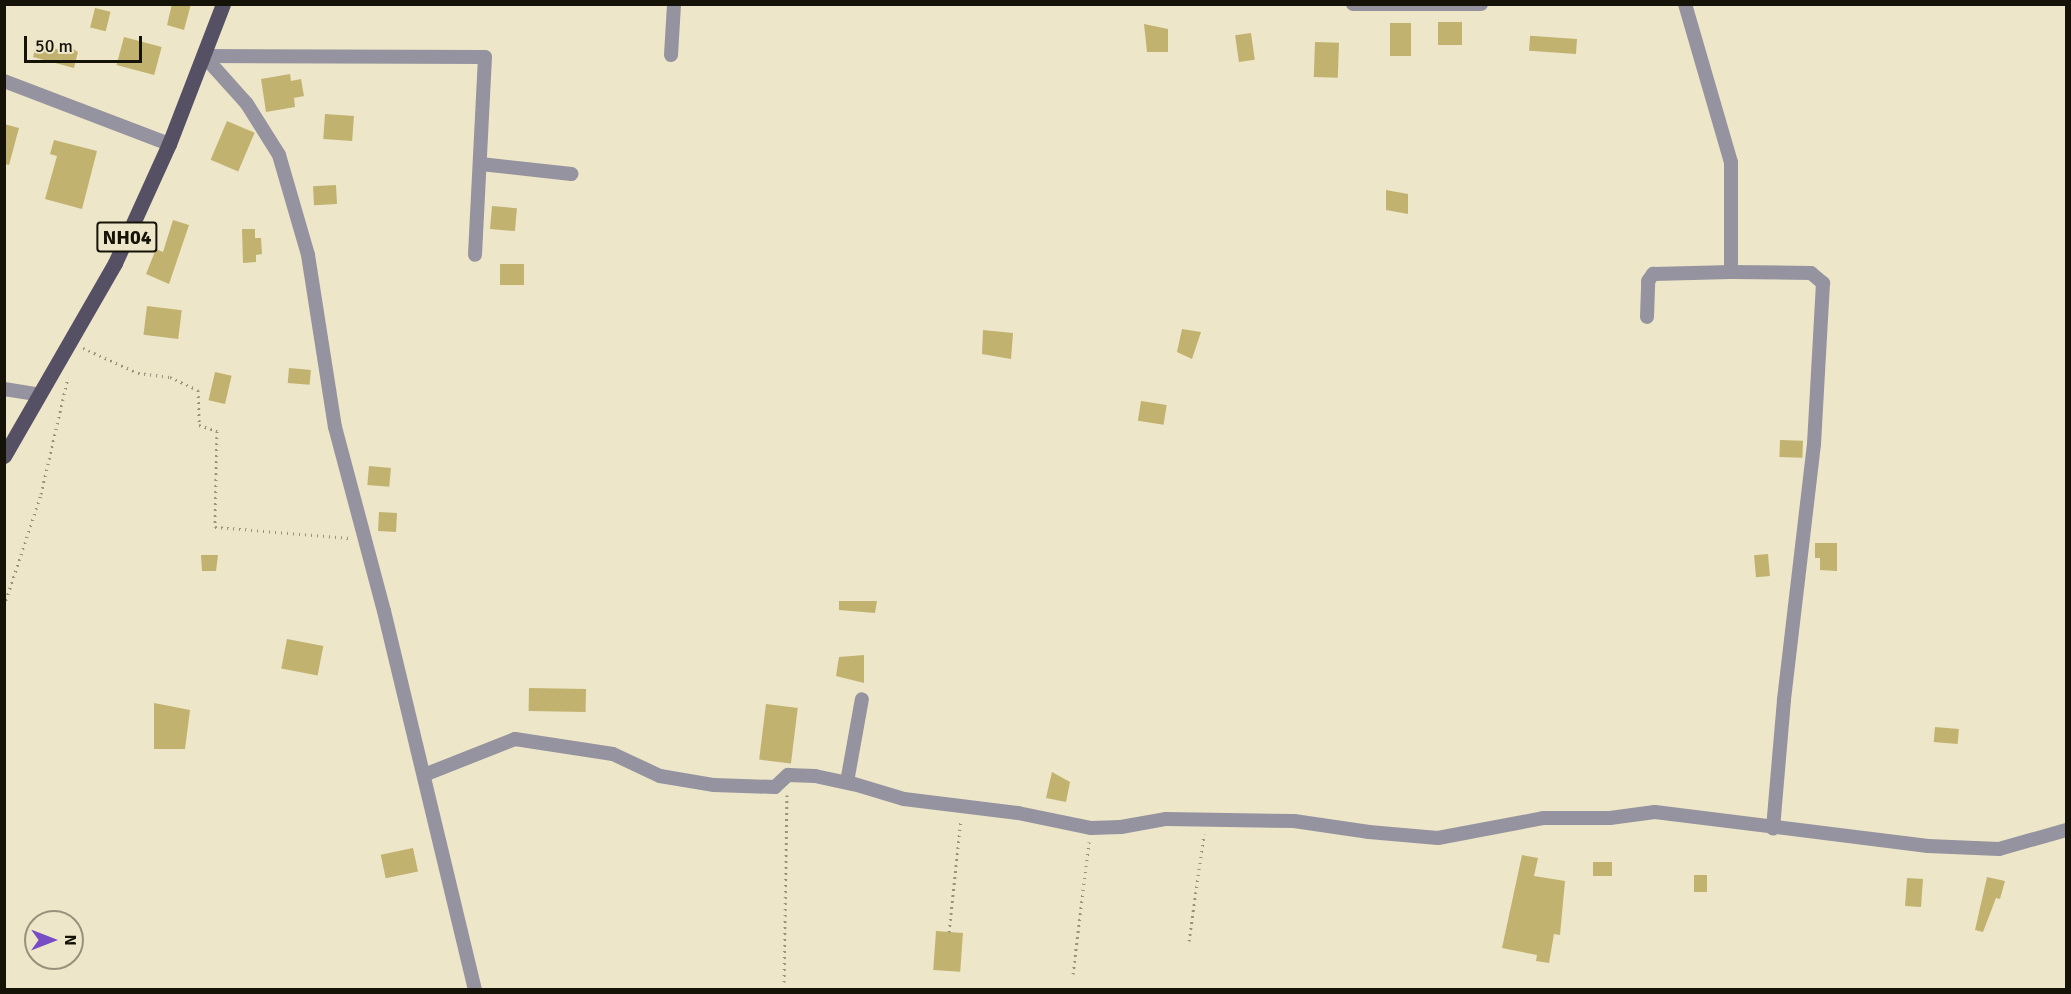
<!DOCTYPE html>
<html>
<head>
<meta charset="utf-8">
<style>
  body { margin:0 }
  #map { position:relative; width:2071px; height:994px; overflow:hidden; background:#ede6c9; font-family:Signika,sans-serif }
  div>[style] { position:absolute }
  [style*='--x'] { left:calc(var(--x)*1px); top:calc(var(--y)*1px); width:calc(var(--w)*1px); rotate:calc(var(--a)*1deg) }
  .building>* { inset:0; background:#c2b270; transform-origin:0 0 }
  .path>* { height:3px; margin-top:-1.5px; transform-origin:0; background:repeating-linear-gradient(90deg,#98937d 0 1.5px,transparent 0 6px) }
  .minor>* { height:14px; margin:-7px; padding:0 7px; transform-origin:7px; border-radius:7px; background:#95939f }
  .primary>* { height:15px; margin:-7.5px; padding:0 7.5px; transform-origin:7.5px; border-radius:7.5px; background:#555064 }
  span { translate:-50% -50%; white-space:nowrap; text-align:center; line-height:1.15; -webkit-text-stroke:5px #ede6c9; paint-order:stroke }
  .shield-label span { padding:2px 4px; background:#ede6c9; border:2px solid; border-radius:4px; -webkit-text-stroke-width:0 }
  .shield-label { font-size:20px; color:#151208; font-weight:700 }
  .frame { position:absolute; inset:0; border:6px solid #151208; pointer-events:none }
  .north { position:absolute; left:24px; top:910px; width:60px; height:60px; box-sizing:border-box; background:#ede6c9; border:2px solid #97917c; border-radius:50%; rotate:90deg; font-size:16px; font-weight:700; line-height:24px; text-align:center; color:#151208 }
  .north::after { content:''; display:block; margin:auto; width:21px; height:27px; background:#774cc5; clip-path:polygon(50% 0,100% 100%,50% 72%,0 100%) }
  .scale { position:absolute; left:24px; top:36px; width:118px; height:27px; box-sizing:border-box; border:3px solid #151208; border-top:0; padding-left:8px; font-size:18px; line-height:21px; white-space:nowrap; color:#151208; -webkit-text-stroke:4px #ede6c9; paint-order:stroke }
</style>
</head>
<body>
<div id="map">
  <div class="building">
    <div style="clip-path:polygon(172px 4px,191px 4px,184px 30px,167px 25px)"></div>
    <div style="left:95px;top:8px;width:16px;height:20px;rotate:14deg"></div>
    <div style="left:1438px;top:22px;width:24px;height:23px"></div>
    <div style="left:1390px;top:23px;width:21px;height:33px"></div>
    <div style="clip-path:polygon(1144px 24px,1168px 29px,1168px 52px,1147px 52px)"></div>
    <div style="left:1251px;top:33px;width:27px;height:16px;rotate:82deg"></div>
    <div style="left:124px;top:37px;width:39px;height:29px;rotate:15deg"></div>
    <div style="left:1577px;top:39px;width:15px;height:47px;rotate:94deg"></div>
    <div style="left:1315px;top:42px;width:24px;height:35px;rotate:2deg"></div>
    <div style="clip-path:polygon(37px 43px,63px 51px,65px 44px,78px 52px,74px 68px,33px 57px)"></div>
    <div style="clip-path:polygon(290px 74px,291px 81px,301px 79px,304px 96px,294px 98px,295px 107px,266px 112px,261px 79px)"></div>
    <div style="left:325px;top:114px;width:29px;height:25px;rotate:4deg"></div>
    <div style="left:227px;top:121px;width:30px;height:42px;rotate:23deg"></div>
    <div style="clip-path:polygon(4px 124px,19px 128px,9px 165px,4px 164px)"></div>
    <div style="clip-path:polygon(54px 140px,97px 151px,82px 209px,45px 199px,57px 156px,50px 154px)"></div>
    <div style="left:336px;top:185px;width:19px;height:23px;rotate:87deg"></div>
    <div style="clip-path:polygon(1386px 190px,1408px 194px,1408px 214px,1386px 210px)"></div>
    <div style="left:492px;top:206px;width:25px;height:23px;rotate:5deg"></div>
    <div style="clip-path:polygon(173px 220px,189px 225px,169px 284px,146px 274px,156px 249px,163px 252px)"></div>
    <div style="clip-path:polygon(242px 229px,255px 229px,255px 238px,261px 238px,262px 254px,256px 255px,256px 262px,243px 263px)"></div>
    <div style="left:500px;top:264px;width:24px;height:21px"></div>
    <div style="left:147px;top:306px;width:35px;height:29px;rotate:7deg"></div>
    <div style="clip-path:polygon(1182px 329px,1201px 332px,1192px 359px,1177px 352px)"></div>
    <div style="clip-path:polygon(983px 330px,1013px 333px,1011px 359px,982px 354px)"></div>
    <div style="left:289px;top:368px;width:22px;height:15px;rotate:5deg"></div>
    <div style="left:215px;top:372px;width:17px;height:29px;rotate:13deg"></div>
    <div style="left:1141px;top:401px;width:26px;height:20px;rotate:9deg"></div>
    <div style="left:1780px;top:440px;width:23px;height:17px;rotate:2deg"></div>
    <div style="left:369px;top:466px;width:22px;height:19px;rotate:5deg"></div>
    <div style="left:379px;top:512px;width:18px;height:19px;rotate:3deg"></div>
    <div style="clip-path:polygon(1815px 543px,1837px 543px,1837px 571px,1820px 570px,1820px 558px,1815px 558px)"></div>
    <div style="left:1768px;top:554px;width:22px;height:14px;rotate:85deg"></div>
    <div style="clip-path:polygon(201px 555px,218px 555px,216px 571px,202px 571px)"></div>
    <div style="clip-path:polygon(839px 601px,877px 601px,875px 613px,839px 610px)"></div>
    <div style="left:287px;top:639px;width:37px;height:30px;rotate:11deg"></div>
    <div style="clip-path:polygon(864px 655px,864px 683px,836px 676px,839px 657px)"></div>
    <div style="left:529px;top:688px;width:57px;height:23px;rotate:1deg"></div>
    <div style="clip-path:polygon(154px 703px,190px 710px,185px 749px,154px 749px)"></div>
    <div style="left:766px;top:704px;width:32px;height:56px;rotate:7deg"></div>
    <div style="left:1935px;top:727px;width:24px;height:15px;rotate:5deg"></div>
    <div style="clip-path:polygon(1052px 772px,1070px 782px,1066px 802px,1046px 798px)"></div>
    <div style="left:413px;top:848px;width:24px;height:33px;rotate:78deg"></div>
    <div style="clip-path:polygon(1522px 855px,1538px 858px,1534px 876px,1565px 881px,1560px 935px,1554px 934px,1549px 963px,1536px 961px,1537px 955px,1502px 948px)"></div>
    <div style="left:1593px;top:862px;width:19px;height:14px"></div>
    <div style="left:1694px;top:875px;width:13px;height:17px"></div>
    <div style="clip-path:polygon(1987px 877px,2005px 881px,2000px 899px,1996px 898px,1983px 932px,1975px 930px)"></div>
    <div style="left:1907px;top:878px;width:16px;height:28px;rotate:4deg"></div>
    <div style="left:936px;top:931px;width:27px;height:39px;rotate:4deg"></div>
  </div>
  <div class="path">
    <div style="--x:83;--y:348;--w:60;--a:24.4"></div>
    <div style="--x:138;--y:373;--w:32;--a:7"></div>
    <div style="--x:170;--y:377;--w:31;--a:25"></div>
    <div style="--x:198;--y:390;--w:35;--a:88"></div>
    <div style="--x:199;--y:425;--w:19;--a:18"></div>
    <div style="--x:217;--y:431;--w:96;--a:91.2"></div>
    <div style="--x:215;--y:527;--w:136;--a:4.6"></div>
    <div style="--x:4;--y:606;--w:118;--a:-71.7"></div>
    <div style="--x:41;--y:494;--w:120;--a:-77"></div>
    <div style="--x:949;--y:932;--w:114;--a:-83.9"></div>
    <div style="--x:1189;--y:941;--w:108;--a:-82"></div>
    <div style="--x:1073;--y:974;--w:133;--a:-83.1"></div>
    <div style="--x:784;--y:982;--w:187;--a:-89.1"></div>
  </div>
  <div class="minor">
    <div style="--x:1353;--y:4;--w:128;--a:0"></div>
    <div style="--x:1685;--y:4;--w:165;--a:73.8"></div>
    <div style="--x:1731;--y:162;--w:110;--a:90"></div>
    <div style="--x:1731;--y:272;--w:80;--a:0.7"></div>
    <div style="--x:1811;--y:273;--w:16;--a:40"></div>
    <div style="--x:1823;--y:283;--w:161;--a:93.2"></div>
    <div style="--x:1814;--y:444;--w:258;--a:96.7"></div>
    <div style="--x:1784;--y:700;--w:129;--a:94.9"></div>
    <div style="--x:671;--y:55;--w:51;--a:-86.6"></div>
    <div style="--x:204;--y:56;--w:64;--a:48.1"></div>
    <div style="--x:247;--y:104;--w:60;--a:57.9"></div>
    <div style="--x:279;--y:155;--w:104;--a:73.8"></div>
    <div style="--x:308;--y:255;--w:174;--a:81.1"></div>
    <div style="--x:335;--y:427;--w:190;--a:75.1"></div>
    <div style="--x:384;--y:611;--w:390;--a:76.5"></div>
    <div style="--x:204;--y:56;--w:281;--a:0.2"></div>
    <div style="--x:485;--y:57;--w:198;--a:92.9"></div>
    <div style="--x:4;--y:81;--w:177;--a:20.9"></div>
    <div style="--x:481;--y:164;--w:91;--a:6.3"></div>
    <div style="--x:1647;--y:317;--w:36;--a:-88"></div>
    <div style="--x:1648;--y:281;--w:9;--a:-54"></div>
    <div style="--x:1653;--y:274;--w:78;--a:-1.5"></div>
    <div style="--x:4;--y:389;--w:36;--a:9"></div>
    <div style="--x:424;--y:775;--w:98;--a:-21.6"></div>
    <div style="--x:515;--y:739;--w:99;--a:8.7"></div>
    <div style="--x:613;--y:754;--w:52;--a:25.1"></div>
    <div style="--x:660;--y:776;--w:55;--a:9.5"></div>
    <div style="--x:714;--y:785;--w:61;--a:1.9"></div>
    <div style="--x:775;--y:787;--w:18;--a:-43"></div>
    <div style="--x:788;--y:775;--w:27;--a:2"></div>
    <div style="--x:815;--y:776;--w:40;--a:12"></div>
    <div style="--x:854;--y:784;--w:52;--a:16.7"></div>
    <div style="--x:904;--y:799;--w:115;--a:7"></div>
    <div style="--x:1018;--y:813;--w:75;--a:11.6"></div>
    <div style="--x:1091;--y:828;--w:30;--a:-2"></div>
    <div style="--x:1121;--y:827;--w:46;--a:-10.1"></div>
    <div style="--x:1166;--y:819;--w:128;--a:0.9"></div>
    <div style="--x:1294;--y:821;--w:76;--a:8.3"></div>
    <div style="--x:1369;--y:832;--w:69;--a:5"></div>
    <div style="--x:1438;--y:838;--w:108;--a:-10.7"></div>
    <div style="--x:1544;--y:818;--w:66;--a:0"></div>
    <div style="--x:1610;--y:818;--w:45;--a:-7.6"></div>
    <div style="--x:1655;--y:812;--w:275;--a:7.1"></div>
    <div style="--x:1928;--y:846;--w:71;--a:2.4"></div>
    <div style="--x:1999;--y:849;--w:70;--a:-15.8"></div>
    <div style="--x:847;--y:782;--w:84;--a:-79.8"></div>
  </div>
  <div class="primary">
    <div style="--x:4;--y:456;--w:223;--a:-60.1"></div>
    <div style="--x:115;--y:263;--w:131;--a:-65.6"></div>
    <div style="--x:169;--y:144;--w:150;--a:-68.9"></div>
  </div>
  <div class="shield-label">
    <span style="left:127px;top:237px">NH04</span>
  </div>
  <div class="frame"></div>
  <div class="north">N</div>
  <div class="scale">50 m</div>
</div>
</body>
</html>
